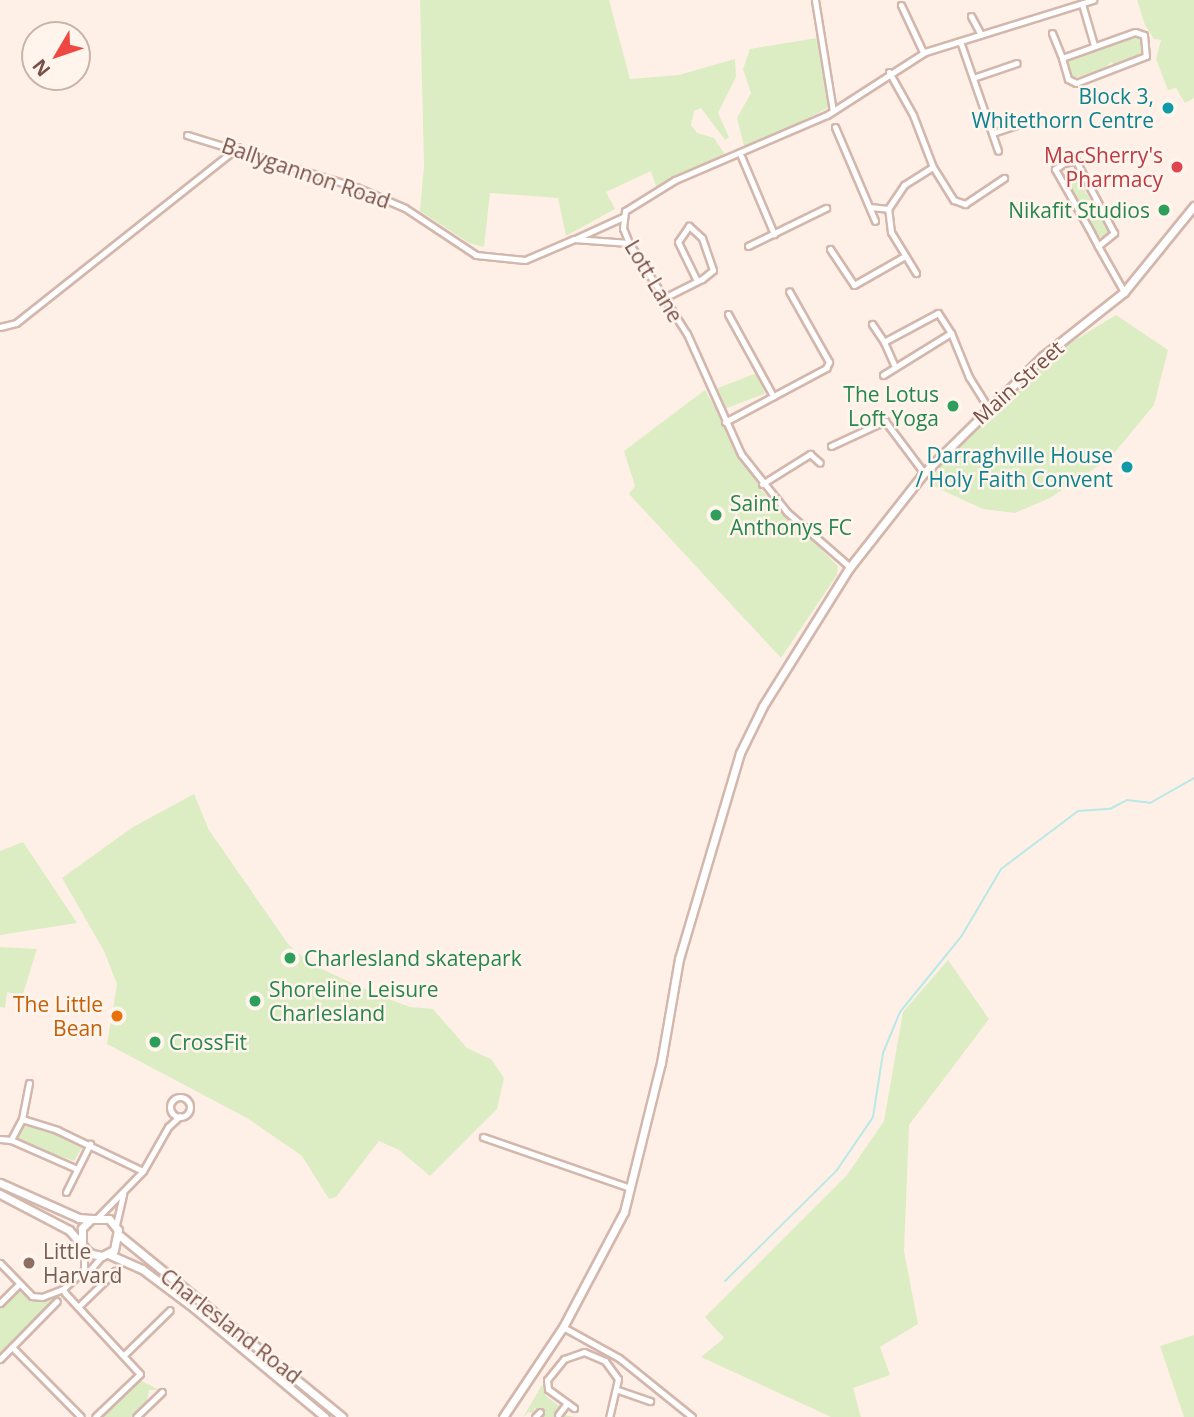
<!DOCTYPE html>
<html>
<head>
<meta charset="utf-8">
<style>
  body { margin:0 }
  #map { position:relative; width:1194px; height:1417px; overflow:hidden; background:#fef0e6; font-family:"Open Sans",sans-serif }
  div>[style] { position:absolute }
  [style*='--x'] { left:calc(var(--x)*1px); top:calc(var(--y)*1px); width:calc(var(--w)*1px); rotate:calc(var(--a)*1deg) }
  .green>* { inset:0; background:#dcedc3; transform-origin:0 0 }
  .stream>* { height:2px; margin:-1px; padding:0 1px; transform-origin:1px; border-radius:1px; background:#b8e9e7 }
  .roads { filter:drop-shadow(2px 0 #d3b7ad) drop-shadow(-2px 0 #d3b7ad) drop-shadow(0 2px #d3b7ad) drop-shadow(0 -2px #d3b7ad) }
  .street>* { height:5px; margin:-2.5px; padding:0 2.5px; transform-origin:2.5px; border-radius:2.5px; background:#fff }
  .street>.ring { margin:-2.5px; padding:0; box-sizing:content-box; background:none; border:5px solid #fff; border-radius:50% }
  .secondary>* { height:7px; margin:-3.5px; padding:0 3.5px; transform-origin:3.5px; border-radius:3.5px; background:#fff }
  .dots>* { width:19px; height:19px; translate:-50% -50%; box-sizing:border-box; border:4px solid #fff5ed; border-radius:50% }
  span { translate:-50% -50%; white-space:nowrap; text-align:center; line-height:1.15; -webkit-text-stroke:5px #fff5ed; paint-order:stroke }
  .culture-label { font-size:21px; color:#0d838f }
  .right { translate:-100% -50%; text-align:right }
  .health-label { font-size:21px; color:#be3a42 }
  .street-label { font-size:21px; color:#795048 }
  .leisure-label { font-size:21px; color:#27864d }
  .left { translate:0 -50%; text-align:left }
  .food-label { font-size:21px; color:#c56008 }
  .education-label { font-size:21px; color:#785e54 }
  .north { position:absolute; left:21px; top:21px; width:70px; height:70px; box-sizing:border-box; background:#fff5ed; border:2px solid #c9b3ab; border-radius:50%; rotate:231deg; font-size:19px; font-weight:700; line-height:28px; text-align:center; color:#795048 }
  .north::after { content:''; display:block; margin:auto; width:24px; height:32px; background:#ef4843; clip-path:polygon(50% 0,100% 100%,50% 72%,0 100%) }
</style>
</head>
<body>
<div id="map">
  <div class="green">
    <div style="clip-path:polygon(420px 0,609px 0,630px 79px,679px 75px,735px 59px,736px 77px,718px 113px,729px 137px,725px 140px,701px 108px,694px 111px,691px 125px,697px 133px,714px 138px,726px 156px,656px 186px,651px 171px,606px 192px,615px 209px,566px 236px,558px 198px,490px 193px,484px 247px,469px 243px,420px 211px,424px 165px)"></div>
    <div style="clip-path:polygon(1137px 0,1194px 0,1194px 98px,1185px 103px,1176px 88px,1168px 90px,1156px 59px,1161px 40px,1154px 39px,1145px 25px)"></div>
    <div style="clip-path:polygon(1133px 34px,1143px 37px,1142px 55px,1116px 66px,1111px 62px,1104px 69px,1074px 78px,1069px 73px,1067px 61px,1071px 57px)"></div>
    <div style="clip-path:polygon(817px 38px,828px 108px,745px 150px,737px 118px,751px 93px,743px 69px,750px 49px)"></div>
    <div style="clip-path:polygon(1073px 170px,1109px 232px,1106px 238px,1095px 235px,1064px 178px)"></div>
    <div style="clip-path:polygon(1116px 315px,1168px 350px,1154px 405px,1110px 458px,1050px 498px,1015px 513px,983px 509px,931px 485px,939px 464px,983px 417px,1051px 355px)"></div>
    <div style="left:757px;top:373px;width:22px;height:42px;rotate:69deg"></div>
    <div style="clip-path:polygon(705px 390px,761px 490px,838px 566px,837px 575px,781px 658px,629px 494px,635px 486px,624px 451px)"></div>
    <div style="clip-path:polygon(194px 794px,209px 830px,288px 944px,311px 964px,378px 995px,410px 1007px,433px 1009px,467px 1048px,491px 1059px,504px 1078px,497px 1109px,430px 1176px,399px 1150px,379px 1141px,336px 1197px,329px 1199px,302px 1156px,247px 1118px,107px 1044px,117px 984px,104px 951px,62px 878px,133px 827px)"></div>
    <div style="clip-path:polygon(23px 842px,77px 923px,0 935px,0 851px)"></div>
    <div style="clip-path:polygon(0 947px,37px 949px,22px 997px,7px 992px,5px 1008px,0 1007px)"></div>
    <div style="clip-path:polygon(948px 960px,989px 1019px,909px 1125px,904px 1251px,918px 1324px,880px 1347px,890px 1375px,853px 1388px,861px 1417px,831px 1417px,701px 1357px,724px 1338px,705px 1317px,847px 1175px,884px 1121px,903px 1012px)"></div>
    <div style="clip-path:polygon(26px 1121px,80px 1143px,82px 1148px,74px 1161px,16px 1141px,20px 1124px)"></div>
    <div style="clip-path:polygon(18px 1290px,39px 1302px,59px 1296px,0 1356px,0 1307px)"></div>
    <div style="clip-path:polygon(1194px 1335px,1194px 1417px,1184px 1417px,1160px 1346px)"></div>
    <div style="clip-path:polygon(138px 1379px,159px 1390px,149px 1390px,147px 1401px,131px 1417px,101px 1417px)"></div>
    <div style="clip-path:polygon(542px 1385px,546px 1396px,562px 1408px,558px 1414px,575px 1417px,541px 1417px,533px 1406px,536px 1414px,529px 1412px,523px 1417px)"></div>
  </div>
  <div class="stream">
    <div style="--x:725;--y:1281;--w:158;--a:-44.7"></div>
    <div style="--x:837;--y:1170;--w:64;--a:-55.8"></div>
    <div style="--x:873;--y:1117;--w:65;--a:-81.1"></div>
    <div style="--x:883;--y:1053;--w:44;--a:-67.5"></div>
    <div style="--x:900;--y:1012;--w:97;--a:-50.9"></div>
    <div style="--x:961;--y:937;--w:79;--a:-59.5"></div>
    <div style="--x:1001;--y:869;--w:96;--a:-37"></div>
    <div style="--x:1078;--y:811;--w:32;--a:-4"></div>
    <div style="--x:1110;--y:809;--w:19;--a:-28"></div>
    <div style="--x:1127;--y:800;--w:23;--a:7"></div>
    <div style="--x:1150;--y:803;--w:51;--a:-29.6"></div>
  </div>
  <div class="roads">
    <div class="street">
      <div style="--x:815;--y:0;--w:112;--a:80.8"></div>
      <div style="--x:1082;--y:4;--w:43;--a:73.7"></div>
      <div style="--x:901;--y:5;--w:52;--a:64.9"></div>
      <div style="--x:971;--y:16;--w:21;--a:62"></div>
      <div style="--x:1135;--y:32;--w:9;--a:18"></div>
      <div style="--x:1144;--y:35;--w:21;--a:85"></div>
      <div style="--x:1146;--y:56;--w:75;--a:158.9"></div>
      <div style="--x:1076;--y:83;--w:9;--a:-153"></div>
      <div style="--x:1068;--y:79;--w:22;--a:-106"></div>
      <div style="--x:1062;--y:58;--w:77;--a:-19.6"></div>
      <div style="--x:1052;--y:33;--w:27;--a:68"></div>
      <div style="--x:960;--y:41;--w:116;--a:70.9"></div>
      <div style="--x:889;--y:72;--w:49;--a:60.8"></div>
      <div style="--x:913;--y:115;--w:56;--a:69"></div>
      <div style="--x:933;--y:167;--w:39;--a:58"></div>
      <div style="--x:954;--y:200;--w:12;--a:20"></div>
      <div style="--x:965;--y:204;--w:47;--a:-33.7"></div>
      <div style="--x:973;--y:78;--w:46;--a:-18.8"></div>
      <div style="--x:835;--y:127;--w:102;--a:66.9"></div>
      <div style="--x:993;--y:133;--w:46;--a:-18.8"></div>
      <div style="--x:187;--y:135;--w:177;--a:17.1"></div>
      <div style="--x:356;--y:187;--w:53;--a:23.2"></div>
      <div style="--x:405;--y:208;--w:85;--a:33.5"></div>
      <div style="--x:476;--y:255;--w:49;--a:5.8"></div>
      <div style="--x:525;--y:260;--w:53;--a:-23.2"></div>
      <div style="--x:574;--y:239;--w:55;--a:4.2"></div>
      <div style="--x:741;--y:156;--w:85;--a:67.1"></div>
      <div style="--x:870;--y:207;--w:18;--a:6"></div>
      <div style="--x:577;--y:238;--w:51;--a:-24.5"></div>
      <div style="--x:748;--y:246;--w:87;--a:-26"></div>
      <div style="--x:1098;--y:246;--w:21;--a:-39"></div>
      <div style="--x:1114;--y:233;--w:81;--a:-117.8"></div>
      <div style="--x:1076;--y:161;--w:12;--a:171"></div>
      <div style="--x:1064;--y:163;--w:11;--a:146"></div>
      <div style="--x:1055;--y:169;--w:67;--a:60.4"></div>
      <div style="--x:1088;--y:227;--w:21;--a:62"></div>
      <div style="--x:1098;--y:246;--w:53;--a:60.5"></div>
      <div style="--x:830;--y:249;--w:43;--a:56.3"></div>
      <div style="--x:854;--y:285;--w:56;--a:-29.7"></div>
      <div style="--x:916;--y:273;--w:48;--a:-121.4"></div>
      <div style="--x:891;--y:232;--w:23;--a:-97"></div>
      <div style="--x:888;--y:209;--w:29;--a:-56"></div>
      <div style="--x:904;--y:185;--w:34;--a:-32"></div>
      <div style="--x:662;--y:299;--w:45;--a:-26.6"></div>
      <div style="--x:702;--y:279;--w:14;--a:-39"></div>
      <div style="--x:713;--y:270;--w:34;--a:-109"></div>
      <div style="--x:702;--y:238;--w:18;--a:-137"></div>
      <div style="--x:689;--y:226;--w:19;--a:125"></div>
      <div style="--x:678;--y:242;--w:43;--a:64"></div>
      <div style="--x:728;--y:314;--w:94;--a:61.2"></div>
      <div style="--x:872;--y:324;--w:22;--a:56"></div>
      <div style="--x:0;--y:327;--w:16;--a:-14"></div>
      <div style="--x:16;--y:323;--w:283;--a:-38.4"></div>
      <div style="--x:951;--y:333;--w:48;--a:67.8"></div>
      <div style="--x:969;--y:377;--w:36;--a:58"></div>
      <div style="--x:883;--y:375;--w:80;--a:-31.7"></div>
      <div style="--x:951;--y:333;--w:24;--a:-123"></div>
      <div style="--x:938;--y:313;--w:61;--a:151.8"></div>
      <div style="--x:884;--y:342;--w:24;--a:66"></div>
      <div style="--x:725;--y:422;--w:115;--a:-28.1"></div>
      <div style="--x:826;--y:368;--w:7;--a:-63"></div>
      <div style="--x:829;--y:362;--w:81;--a:-119.4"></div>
      <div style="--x:831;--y:446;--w:60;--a:-24.8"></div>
      <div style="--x:885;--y:421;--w:65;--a:53.1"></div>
      <div style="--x:762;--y:484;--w:57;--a:-32"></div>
      <div style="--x:810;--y:454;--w:13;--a:42"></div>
      <div style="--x:850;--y:567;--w:84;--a:-138.9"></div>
      <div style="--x:787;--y:512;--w:74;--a:-128.4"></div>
      <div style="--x:741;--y:454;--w:132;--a:-114.2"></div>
      <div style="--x:687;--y:334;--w:108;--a:-122.5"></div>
      <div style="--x:629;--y:243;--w:16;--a:-112"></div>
      <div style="--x:623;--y:228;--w:17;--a:-83"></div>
      <div style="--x:625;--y:211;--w:59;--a:-31.8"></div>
      <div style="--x:675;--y:180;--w:165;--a:-23.2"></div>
      <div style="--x:827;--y:115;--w:117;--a:-32.7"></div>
      <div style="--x:925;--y:52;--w:176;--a:-17.2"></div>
      <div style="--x:29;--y:1083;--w:37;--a:101"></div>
      <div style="--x:22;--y:1119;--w:24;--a:118"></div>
      <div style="--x:11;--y:1140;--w:72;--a:23.7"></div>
      <div class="ring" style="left:170px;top:1097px;width:15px;height:15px"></div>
      <div style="--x:22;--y:1119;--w:37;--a:17"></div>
      <div style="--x:57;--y:1130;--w:95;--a:25.5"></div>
      <div style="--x:483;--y:1137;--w:156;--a:19.1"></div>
      <div style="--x:0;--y:1139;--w:11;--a:5"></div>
      <div style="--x:66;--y:1192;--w:54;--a:-63.4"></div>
      <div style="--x:98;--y:1217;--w:64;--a:-45.6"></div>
      <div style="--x:143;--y:1171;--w:51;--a:-60.4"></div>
      <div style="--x:168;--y:1127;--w:16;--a:-43"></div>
      <div style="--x:116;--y:1225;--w:32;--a:-77"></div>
      <div style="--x:84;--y:1248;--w:22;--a:90"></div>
      <div style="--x:0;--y:1263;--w:46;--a:45.9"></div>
      <div style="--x:32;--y:1296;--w:10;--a:6"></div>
      <div style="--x:42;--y:1297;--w:22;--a:-21"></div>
      <div style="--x:84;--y:1270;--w:28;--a:138"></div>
      <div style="--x:63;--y:1289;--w:4;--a:63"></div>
      <div style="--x:65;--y:1293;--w:110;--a:47.2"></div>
      <div style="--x:140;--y:1374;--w:62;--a:136.3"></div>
      <div style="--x:84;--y:1270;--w:5;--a:11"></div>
      <div style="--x:89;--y:1271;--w:20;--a:-49"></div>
      <div style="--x:0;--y:1303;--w:27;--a:-45"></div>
      <div style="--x:78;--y:1307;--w:52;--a:-44.2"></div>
      <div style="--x:563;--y:1327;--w:64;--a:29"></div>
      <div style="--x:619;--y:1358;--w:94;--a:38.9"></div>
      <div style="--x:12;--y:1347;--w:98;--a:45.4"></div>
      <div style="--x:124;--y:1355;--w:64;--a:-44.4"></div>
      <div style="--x:0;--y:1359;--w:81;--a:-45.5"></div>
      <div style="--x:618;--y:1390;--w:34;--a:19"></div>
      <div style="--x:574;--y:1408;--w:32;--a:-144"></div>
      <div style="--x:548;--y:1389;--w:9;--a:-96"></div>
      <div style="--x:547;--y:1380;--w:27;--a:-51"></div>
      <div style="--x:564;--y:1359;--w:21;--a:-19"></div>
      <div style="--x:584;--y:1352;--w:23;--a:23"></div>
      <div style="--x:605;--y:1361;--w:22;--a:54"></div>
      <div style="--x:618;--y:1379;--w:39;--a:103"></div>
      <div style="--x:558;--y:1415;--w:15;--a:-53"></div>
      <div style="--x:136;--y:1417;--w:36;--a:-44"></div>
      <div style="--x:535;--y:1417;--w:7;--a:-45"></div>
    </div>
    <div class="secondary">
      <div style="--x:0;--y:1183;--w:86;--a:23.9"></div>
      <div style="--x:79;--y:1218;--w:12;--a:5"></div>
      <div style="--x:0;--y:1194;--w:78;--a:27.6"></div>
      <div style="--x:69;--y:1230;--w:28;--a:49"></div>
      <div style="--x:87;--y:1251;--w:6;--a:31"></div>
      <div style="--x:92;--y:1254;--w:10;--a:11"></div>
      <div style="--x:102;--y:1256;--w:13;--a:-27"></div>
      <div style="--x:114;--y:1250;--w:20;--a:-79"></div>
      <div style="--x:118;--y:1230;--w:14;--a:-129"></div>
      <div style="--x:109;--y:1219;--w:18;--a:180"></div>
      <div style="--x:91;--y:1219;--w:13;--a:135"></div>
      <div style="--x:82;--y:1228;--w:16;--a:90"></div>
      <div style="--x:119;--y:1235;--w:288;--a:39.2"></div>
      <div style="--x:108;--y:1254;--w:37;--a:24"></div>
      <div style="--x:142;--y:1269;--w:65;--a:36.9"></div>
      <div style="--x:194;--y:1308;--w:170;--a:39.8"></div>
      <div style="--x:503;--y:1417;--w:108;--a:-56.3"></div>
      <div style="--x:563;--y:1327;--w:130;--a:-62.1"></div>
      <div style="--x:624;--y:1212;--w:154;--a:-76.1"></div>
      <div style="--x:661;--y:1063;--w:106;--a:-80.2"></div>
      <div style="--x:679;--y:959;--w:215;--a:-73.5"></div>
      <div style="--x:740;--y:753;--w:52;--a:-63.9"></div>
      <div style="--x:763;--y:706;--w:164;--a:-58"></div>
      <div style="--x:850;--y:567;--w:120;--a:-51.8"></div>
      <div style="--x:924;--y:473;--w:167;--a:-44.5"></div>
      <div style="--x:1043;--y:356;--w:103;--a:-38.3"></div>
      <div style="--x:1124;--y:292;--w:111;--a:-50.9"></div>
    </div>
  </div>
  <div class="dots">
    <div style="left:1168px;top:108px;background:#0f9aa8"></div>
    <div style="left:1177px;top:167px;background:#e0444e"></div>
    <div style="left:1164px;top:210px;background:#2e9e5b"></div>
    <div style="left:953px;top:406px;background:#2e9e5b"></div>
    <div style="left:1127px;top:467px;background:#0f9aa8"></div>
    <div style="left:716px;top:515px;background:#2e9e5b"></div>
    <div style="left:290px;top:958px;background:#2e9e5b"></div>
    <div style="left:255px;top:1001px;background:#2e9e5b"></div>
    <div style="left:117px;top:1016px;background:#e8710a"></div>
    <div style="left:155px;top:1042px;background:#2e9e5b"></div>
    <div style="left:29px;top:1263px;background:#8d6e63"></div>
  </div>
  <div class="culture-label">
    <span class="right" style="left:1154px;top:108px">Block 3,<br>Whitethorn Centre</span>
    <span class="right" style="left:1113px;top:467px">Darraghville House<br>/ Holy Faith Convent</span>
  </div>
  <div class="health-label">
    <span class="right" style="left:1163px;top:167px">MacSherry's<br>Pharmacy</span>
  </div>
  <div class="street-label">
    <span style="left:306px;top:173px;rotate:19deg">Ballygannon Road</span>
    <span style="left:654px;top:281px;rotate:59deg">Lott Lane</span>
    <span style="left:1018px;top:382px;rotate:-42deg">Main Street</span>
    <span style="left:231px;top:1326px;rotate:38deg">Charlesland Road</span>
  </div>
  <div class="leisure-label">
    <span class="right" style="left:1150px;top:210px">Nikafit Studios</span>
    <span class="right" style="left:939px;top:406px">The Lotus<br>Loft Yoga</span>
    <span class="left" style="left:730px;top:515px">Saint<br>Anthonys FC</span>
    <span class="left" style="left:304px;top:958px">Charlesland skatepark</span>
    <span class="left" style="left:269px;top:1001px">Shoreline Leisure<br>Charlesland</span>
    <span class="left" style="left:169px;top:1042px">CrossFit</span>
  </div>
  <div class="food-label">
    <span class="right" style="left:103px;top:1016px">The Little<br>Bean</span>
  </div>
  <div class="education-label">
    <span class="left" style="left:43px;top:1263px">Little<br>Harvard</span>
  </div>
  <div class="north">N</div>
</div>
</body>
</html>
